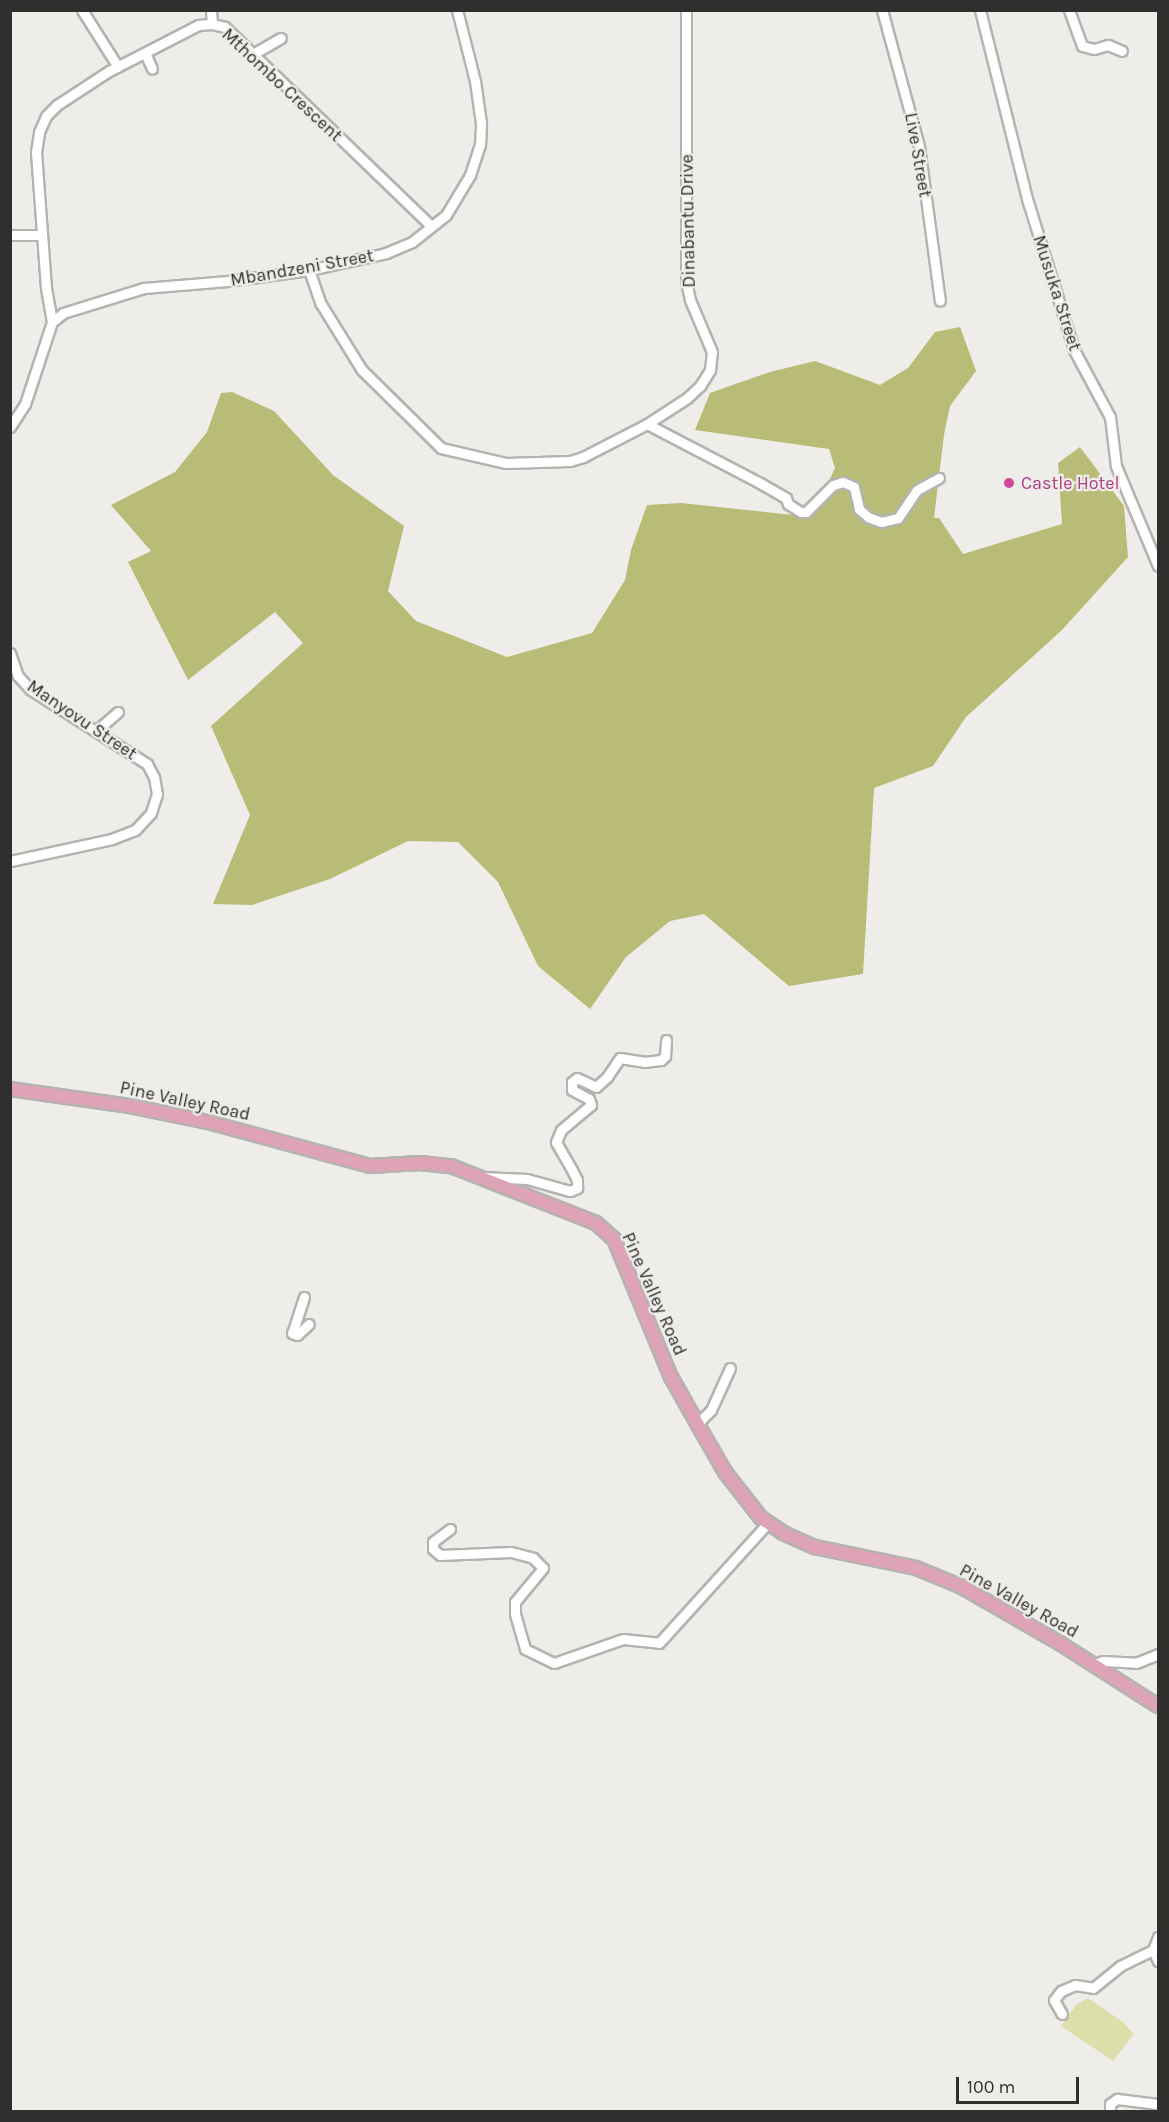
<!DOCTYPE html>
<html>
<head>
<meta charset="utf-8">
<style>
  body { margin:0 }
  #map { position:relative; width:1169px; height:2122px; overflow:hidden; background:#efede9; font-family:Karla,sans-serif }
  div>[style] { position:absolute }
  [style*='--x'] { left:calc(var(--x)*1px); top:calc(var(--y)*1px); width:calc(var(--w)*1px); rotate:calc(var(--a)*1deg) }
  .green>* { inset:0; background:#dcdfaa }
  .forest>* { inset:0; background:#b9bc76 }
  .roads { filter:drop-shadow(2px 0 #b5b3b0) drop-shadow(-2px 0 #b5b3b0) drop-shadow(0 2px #b5b3b0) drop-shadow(0 -2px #b5b3b0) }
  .minor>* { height:9px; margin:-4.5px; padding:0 4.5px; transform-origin:4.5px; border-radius:4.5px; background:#fff }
  .major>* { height:12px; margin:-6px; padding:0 6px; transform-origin:6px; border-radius:6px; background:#dea3b6 }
  .dots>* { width:16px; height:16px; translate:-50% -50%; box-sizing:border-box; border:3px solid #efede9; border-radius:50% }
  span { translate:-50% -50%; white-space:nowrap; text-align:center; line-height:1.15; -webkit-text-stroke:4.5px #efede9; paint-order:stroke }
  .street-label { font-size:18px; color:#302f2e }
  .hotel-label { font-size:18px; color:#b23c85 }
  .left { translate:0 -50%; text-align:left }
  .frame { position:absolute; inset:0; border:12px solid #302f2e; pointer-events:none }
  .scale { position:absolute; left:956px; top:2077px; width:123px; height:27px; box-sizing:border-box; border:3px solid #302f2e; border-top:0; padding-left:8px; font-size:18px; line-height:21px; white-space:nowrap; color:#302f2e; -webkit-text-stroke:4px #efede9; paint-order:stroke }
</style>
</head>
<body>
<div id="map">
  <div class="green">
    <div style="clip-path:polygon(1088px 1998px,1123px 2022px,1134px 2034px,1113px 2061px,1061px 2026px,1076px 2005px)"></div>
  </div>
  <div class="forest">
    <div style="clip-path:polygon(960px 327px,976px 371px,950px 406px,944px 435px,934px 518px,939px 518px,963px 554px,1062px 524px,1058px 463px,1080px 447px,1124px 506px,1128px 557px,1062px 630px,966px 717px,933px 766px,874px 788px,863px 974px,789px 986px,704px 914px,670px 921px,626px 957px,590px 1009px,538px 966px,498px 882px,458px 842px,408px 841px,330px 879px,252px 905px,213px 904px,250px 815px,211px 726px,303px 643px,275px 612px,188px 680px,128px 562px,151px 551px,111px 505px,175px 472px,207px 432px,221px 393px,232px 392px,274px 411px,333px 475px,404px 526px,388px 591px,416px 621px,507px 657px,592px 633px,625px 580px,631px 550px,647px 505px,681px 503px,812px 517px,835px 468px,829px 449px,695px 430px,710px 393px,770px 372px,815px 361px,880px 385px,908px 368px,935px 332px)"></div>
  </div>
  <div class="roads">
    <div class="minor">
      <div style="--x:82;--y:10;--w:67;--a:57.7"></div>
      <div style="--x:211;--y:10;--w:14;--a:86"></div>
      <div style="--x:882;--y:10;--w:141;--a:74.8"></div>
      <div style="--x:919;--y:146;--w:156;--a:82.3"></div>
      <div style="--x:980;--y:10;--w:198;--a:76"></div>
      <div style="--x:1028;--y:202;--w:155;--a:72.7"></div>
      <div style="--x:1074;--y:350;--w:76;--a:61.8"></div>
      <div style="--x:1110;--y:417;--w:49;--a:83"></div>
      <div style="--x:1116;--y:466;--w:108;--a:67.2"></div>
      <div style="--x:1069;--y:10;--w:38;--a:70"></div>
      <div style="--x:1082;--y:46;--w:12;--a:14"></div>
      <div style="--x:1094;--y:49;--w:15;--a:-16"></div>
      <div style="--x:1108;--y:45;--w:15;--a:23"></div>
      <div style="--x:145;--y:53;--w:17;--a:66"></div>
      <div style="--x:253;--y:54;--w:32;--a:-30"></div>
      <div style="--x:10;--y:235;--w:31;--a:0"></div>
      <div style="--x:309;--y:270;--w:36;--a:71"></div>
      <div style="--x:321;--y:304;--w:78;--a:58.2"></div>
      <div style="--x:362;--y:370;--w:111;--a:44.6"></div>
      <div style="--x:441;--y:448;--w:67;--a:13"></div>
      <div style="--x:506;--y:463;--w:64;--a:-1.8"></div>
      <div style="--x:570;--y:461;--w:14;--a:-17"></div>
      <div style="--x:583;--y:457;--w:72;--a:-27.3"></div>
      <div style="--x:647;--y:424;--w:48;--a:-33"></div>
      <div style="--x:687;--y:398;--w:18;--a:-43"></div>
      <div style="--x:700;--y:386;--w:19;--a:-58"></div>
      <div style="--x:710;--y:370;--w:18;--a:-84"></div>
      <div style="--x:712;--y:352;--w:56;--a:-112.9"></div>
      <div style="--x:690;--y:300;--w:19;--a:-102"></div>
      <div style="--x:686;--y:281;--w:271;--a:-90"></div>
      <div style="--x:52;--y:322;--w:35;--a:-100"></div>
      <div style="--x:46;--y:288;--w:136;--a:-94.2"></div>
      <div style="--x:36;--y:152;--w:20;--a:-81"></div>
      <div style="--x:39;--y:132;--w:17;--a:-66"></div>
      <div style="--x:46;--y:116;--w:16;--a:-45"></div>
      <div style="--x:57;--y:105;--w:62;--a:-33.2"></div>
      <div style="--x:109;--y:71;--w:100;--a:-27.3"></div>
      <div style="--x:198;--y:25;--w:14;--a:-4"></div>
      <div style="--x:212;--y:24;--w:13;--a:13"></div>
      <div style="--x:225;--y:27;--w:286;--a:44"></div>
      <div style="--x:647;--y:424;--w:127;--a:27.6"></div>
      <div style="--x:760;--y:483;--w:30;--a:30"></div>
      <div style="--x:786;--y:498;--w:6;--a:72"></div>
      <div style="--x:788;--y:504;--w:15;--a:32"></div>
      <div style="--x:801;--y:512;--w:5;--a:0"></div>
      <div style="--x:806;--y:512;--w:38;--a:-45"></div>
      <div style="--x:833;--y:485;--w:10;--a:-17"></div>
      <div style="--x:843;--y:482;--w:12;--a:24"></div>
      <div style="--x:854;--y:487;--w:23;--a:77"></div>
      <div style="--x:859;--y:509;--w:12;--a:42"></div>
      <div style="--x:868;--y:517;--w:14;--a:21"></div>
      <div style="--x:881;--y:522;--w:17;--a:-13"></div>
      <div style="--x:898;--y:518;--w:34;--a:-56"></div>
      <div style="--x:917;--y:490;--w:25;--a:-29"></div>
      <div style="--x:10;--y:427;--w:27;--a:-57"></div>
      <div style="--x:25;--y:404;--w:86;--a:-71.8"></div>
      <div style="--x:52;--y:322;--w:14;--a:-39"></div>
      <div style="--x:63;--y:313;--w:85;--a:-17.2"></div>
      <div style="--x:144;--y:288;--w:84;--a:-4.8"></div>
      <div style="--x:228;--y:281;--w:82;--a:-7.7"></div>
      <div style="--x:309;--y:270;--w:79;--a:-12.4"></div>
      <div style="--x:386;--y:253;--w:28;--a:-23"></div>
      <div style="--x:412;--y:242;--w:43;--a:-38.5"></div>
      <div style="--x:446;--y:215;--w:47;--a:-59"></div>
      <div style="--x:470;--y:175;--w:32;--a:-72"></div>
      <div style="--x:480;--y:145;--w:22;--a:-87"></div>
      <div style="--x:481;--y:123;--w:42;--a:-98.1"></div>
      <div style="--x:475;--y:81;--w:73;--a:-104.2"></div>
      <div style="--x:10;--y:653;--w:24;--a:71"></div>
      <div style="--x:18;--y:676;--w:19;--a:47"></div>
      <div style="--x:31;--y:690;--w:138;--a:32.5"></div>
      <div style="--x:147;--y:764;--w:15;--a:62"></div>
      <div style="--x:154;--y:777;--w:17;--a:80"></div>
      <div style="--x:157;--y:794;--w:20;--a:108"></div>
      <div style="--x:151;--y:813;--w:23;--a:133"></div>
      <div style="--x:135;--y:830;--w:25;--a:159"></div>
      <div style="--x:112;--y:839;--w:104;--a:167.8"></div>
      <div style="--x:96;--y:731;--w:29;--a:-41"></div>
      <div style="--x:482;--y:1177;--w:45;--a:2.5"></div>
      <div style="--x:527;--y:1179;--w:45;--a:15.6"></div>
      <div style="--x:570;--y:1191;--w:8;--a:-23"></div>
      <div style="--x:577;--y:1188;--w:8;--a:-90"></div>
      <div style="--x:577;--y:1180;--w:11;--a:-117"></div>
      <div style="--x:572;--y:1170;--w:32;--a:-120"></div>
      <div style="--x:556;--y:1142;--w:13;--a:-67"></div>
      <div style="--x:561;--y:1130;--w:39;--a:-40"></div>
      <div style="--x:591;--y:1105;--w:6;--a:-108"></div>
      <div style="--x:589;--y:1099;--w:19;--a:-152"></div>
      <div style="--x:572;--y:1090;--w:8;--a:-90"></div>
      <div style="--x:572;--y:1082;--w:6;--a:-39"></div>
      <div style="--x:577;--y:1078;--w:21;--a:25"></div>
      <div style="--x:596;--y:1087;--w:15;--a:-42"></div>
      <div style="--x:607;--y:1077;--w:23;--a:-56"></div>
      <div style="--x:620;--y:1058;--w:24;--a:9"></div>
      <div style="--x:644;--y:1062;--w:17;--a:-7"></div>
      <div style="--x:661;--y:1060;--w:6;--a:-45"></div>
      <div style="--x:665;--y:1056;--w:16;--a:-86"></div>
      <div style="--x:304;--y:1297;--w:38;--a:108"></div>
      <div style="--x:292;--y:1333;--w:5;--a:22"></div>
      <div style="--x:297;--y:1335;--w:16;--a:-43"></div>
      <div style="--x:697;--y:1424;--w:20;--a:-45"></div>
      <div style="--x:711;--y:1410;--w:46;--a:-65.7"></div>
      <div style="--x:450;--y:1529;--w:21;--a:143"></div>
      <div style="--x:433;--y:1542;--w:7;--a:90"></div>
      <div style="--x:433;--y:1549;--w:9;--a:41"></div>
      <div style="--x:440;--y:1555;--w:71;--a:-2.4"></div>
      <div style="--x:511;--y:1552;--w:23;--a:15"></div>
      <div style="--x:533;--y:1558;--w:14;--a:45"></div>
      <div style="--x:543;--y:1568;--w:44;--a:129.5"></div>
      <div style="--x:515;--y:1602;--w:12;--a:90"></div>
      <div style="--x:515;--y:1614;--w:36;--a:74"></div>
      <div style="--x:525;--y:1649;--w:32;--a:26"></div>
      <div style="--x:554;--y:1663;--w:73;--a:-19.2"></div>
      <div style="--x:623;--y:1639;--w:36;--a:6"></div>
      <div style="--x:659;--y:1643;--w:162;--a:-47.8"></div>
      <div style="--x:1094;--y:1664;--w:9;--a:-18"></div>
      <div style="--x:1103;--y:1661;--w:33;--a:3"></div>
      <div style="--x:1136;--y:1663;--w:24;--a:-22"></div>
      <div style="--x:1153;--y:1950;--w:12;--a:66"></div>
      <div style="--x:1062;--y:2014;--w:16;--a:-120"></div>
      <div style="--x:1054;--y:2000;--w:11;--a:-52"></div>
      <div style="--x:1061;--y:1991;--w:15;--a:-23"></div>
      <div style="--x:1075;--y:1985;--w:18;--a:9"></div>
      <div style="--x:1093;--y:1988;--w:35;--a:-39"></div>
      <div style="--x:1120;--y:1966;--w:37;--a:-26"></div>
      <div style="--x:1153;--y:1950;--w:14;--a:-69"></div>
      <div style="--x:1110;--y:2112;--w:8;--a:-90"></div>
      <div style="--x:1110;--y:2104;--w:9;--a:-36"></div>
      <div style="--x:1117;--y:2099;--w:41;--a:7"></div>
    </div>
    <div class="major">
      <div style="--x:10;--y:1089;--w:121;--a:8.1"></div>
      <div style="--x:130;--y:1106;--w:80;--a:11.6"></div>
      <div style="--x:208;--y:1122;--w:168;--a:15.2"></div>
      <div style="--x:370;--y:1166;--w:50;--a:-3.4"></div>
      <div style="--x:420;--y:1163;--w:31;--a:6"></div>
      <div style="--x:451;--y:1166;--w:156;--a:21.5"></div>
      <div style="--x:596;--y:1223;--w:24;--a:42"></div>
      <div style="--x:614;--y:1239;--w:149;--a:67.6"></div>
      <div style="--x:671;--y:1377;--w:55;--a:60.6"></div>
      <div style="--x:698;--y:1425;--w:54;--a:60.1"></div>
      <div style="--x:725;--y:1472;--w:58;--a:52"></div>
      <div style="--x:761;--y:1518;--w:27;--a:34"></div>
      <div style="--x:783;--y:1533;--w:35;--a:24"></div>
      <div style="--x:815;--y:1547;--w:103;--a:11.7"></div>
      <div style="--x:916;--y:1568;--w:50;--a:22.4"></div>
      <div style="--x:962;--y:1587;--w:114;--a:29.9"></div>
      <div style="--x:1061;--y:1644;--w:115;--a:32.6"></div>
    </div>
  </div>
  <div class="dots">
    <div style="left:1009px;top:483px;background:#d1479c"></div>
  </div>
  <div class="street-label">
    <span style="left:282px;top:85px;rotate:43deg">Mthombo Crescent</span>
    <span style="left:918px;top:155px;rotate:80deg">Live Street</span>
    <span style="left:688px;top:221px;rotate:-91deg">Dinabantu Drive</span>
    <span style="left:302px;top:268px;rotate:-10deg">Mbandzeni Street</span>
    <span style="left:1057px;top:293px;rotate:72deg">Musuka Street</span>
    <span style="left:82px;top:720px;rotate:34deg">Manyovu Street</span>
    <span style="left:185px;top:1101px;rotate:12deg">Pine Valley Road</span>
    <span style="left:654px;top:1294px;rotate:66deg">Pine Valley Road</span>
    <span style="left:1019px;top:1601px;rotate:29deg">Pine Valley Road</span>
  </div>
  <div class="hotel-label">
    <span class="left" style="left:1021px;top:483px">Castle Hotel</span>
  </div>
  <div class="frame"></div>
  <div class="scale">100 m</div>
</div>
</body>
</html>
